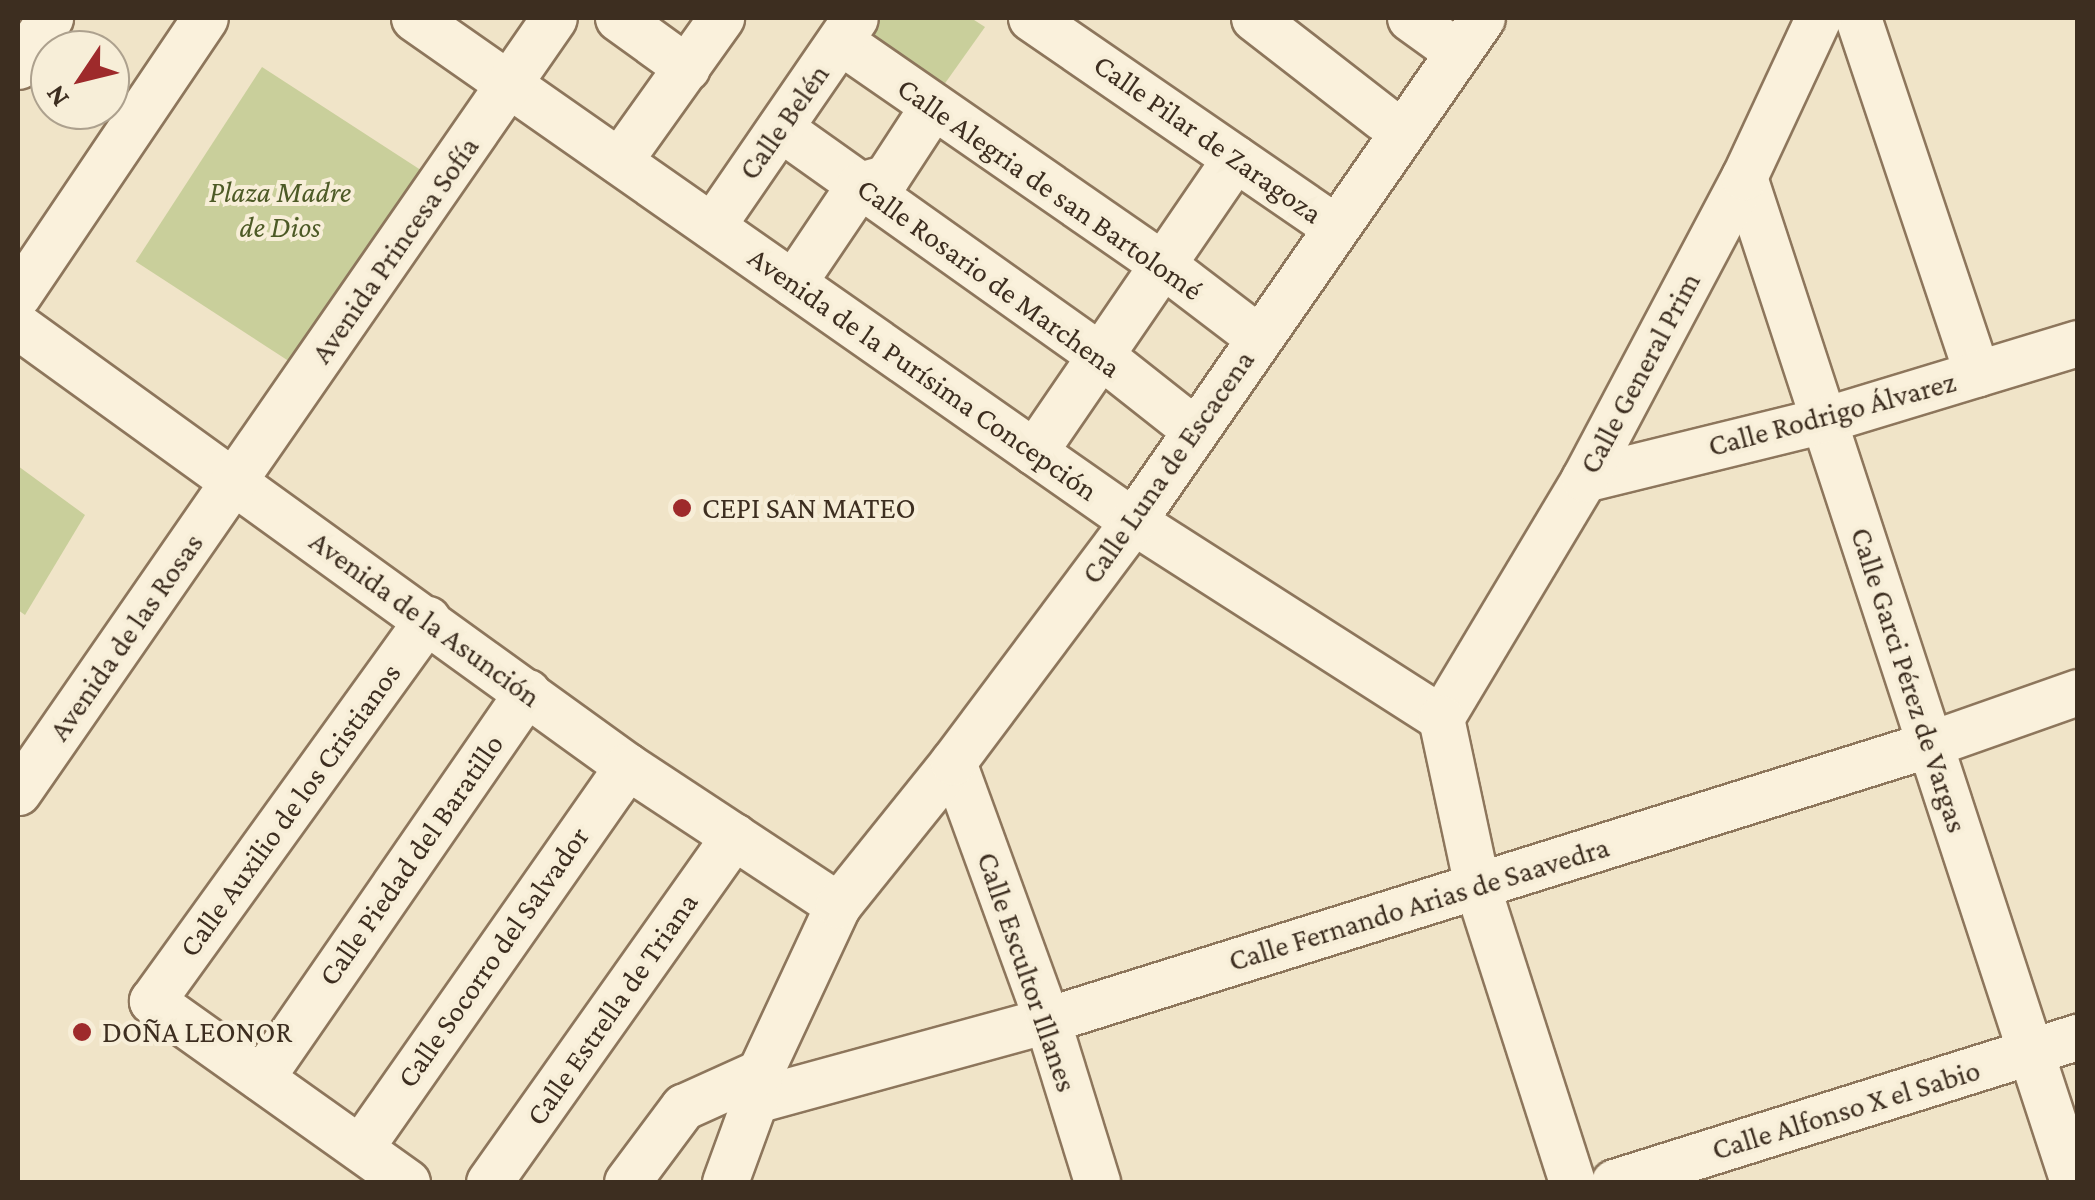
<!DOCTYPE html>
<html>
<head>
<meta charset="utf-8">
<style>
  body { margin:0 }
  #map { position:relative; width:2095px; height:1200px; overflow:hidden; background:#f0e4c8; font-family:"Crimson Pro",serif }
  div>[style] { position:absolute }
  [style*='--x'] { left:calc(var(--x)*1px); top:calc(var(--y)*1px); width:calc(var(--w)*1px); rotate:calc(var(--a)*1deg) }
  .green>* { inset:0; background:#c9cf9b; transform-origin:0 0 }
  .roads { filter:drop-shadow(2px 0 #8d765c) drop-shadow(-2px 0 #8d765c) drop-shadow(0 2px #8d765c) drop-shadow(0 -2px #8d765c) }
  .street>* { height:45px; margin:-22.5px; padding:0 22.5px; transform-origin:22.5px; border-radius:22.5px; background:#faf1dc }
  .dots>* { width:28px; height:28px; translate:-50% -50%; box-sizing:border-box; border:5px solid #f7eed8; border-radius:50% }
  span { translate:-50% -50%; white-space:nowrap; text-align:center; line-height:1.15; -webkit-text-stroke:8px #f7eed8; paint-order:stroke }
  .street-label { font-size:30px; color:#3d2e20 }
  .park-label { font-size:30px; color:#4d5a26; font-style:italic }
  .poi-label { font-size:30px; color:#3d2e20 }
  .left { translate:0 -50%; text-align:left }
  .frame { position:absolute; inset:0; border:20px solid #3d2e20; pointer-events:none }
  .north { position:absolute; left:30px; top:30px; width:100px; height:100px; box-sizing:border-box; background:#f7eed8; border:2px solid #ada18e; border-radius:50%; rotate:235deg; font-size:28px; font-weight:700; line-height:40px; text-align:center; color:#3d2e20 }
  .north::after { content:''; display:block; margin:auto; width:35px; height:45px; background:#9e2a2b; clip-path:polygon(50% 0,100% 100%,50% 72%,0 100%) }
</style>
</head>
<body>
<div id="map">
  <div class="green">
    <div style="clip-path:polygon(870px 18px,971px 18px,985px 27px,936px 96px,853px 42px)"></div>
    <div style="left:262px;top:67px;width:193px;height:232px;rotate:33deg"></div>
    <div style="clip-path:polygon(18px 466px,85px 515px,25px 615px,18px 610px)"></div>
  </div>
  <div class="roads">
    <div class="street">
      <div style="--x:414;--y:18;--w:877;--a:34.98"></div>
      <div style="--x:1133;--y:521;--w:366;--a:32.6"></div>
      <div style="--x:618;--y:18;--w:85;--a:35.9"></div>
      <div style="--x:1031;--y:18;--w:369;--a:34.5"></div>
      <div style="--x:1254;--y:18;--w:163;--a:37.8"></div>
      <div style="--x:1410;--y:18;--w:36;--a:36"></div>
      <div style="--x:1858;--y:18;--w:375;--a:71.5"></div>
      <div style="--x:840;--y:41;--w:392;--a:34.7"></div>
      <div style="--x:1162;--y:264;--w:122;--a:37.3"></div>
      <div style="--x:18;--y:66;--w:58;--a:-56.3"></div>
      <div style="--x:780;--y:128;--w:392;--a:35.4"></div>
      <div style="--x:1100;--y:355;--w:121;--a:38.3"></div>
      <div style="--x:619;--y:161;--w:176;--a:-54.5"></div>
      <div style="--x:1744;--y:177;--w:1057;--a:71.87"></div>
      <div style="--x:712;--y:226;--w:252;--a:-55.5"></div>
      <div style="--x:793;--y:283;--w:118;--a:-56"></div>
      <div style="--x:859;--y:185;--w:28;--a:-15"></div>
      <div style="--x:886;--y:178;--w:86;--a:-56.9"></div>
      <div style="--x:18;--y:295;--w:334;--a:-56"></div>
      <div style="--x:18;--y:326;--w:751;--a:35.85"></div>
      <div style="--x:627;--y:766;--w:253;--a:33.4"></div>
      <div style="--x:1034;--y:452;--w:356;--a:-55.6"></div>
      <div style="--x:1584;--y:479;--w:247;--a:-13.8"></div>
      <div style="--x:1824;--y:420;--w:265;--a:-16.9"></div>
      <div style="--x:1441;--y:718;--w:279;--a:-59.1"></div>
      <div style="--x:1584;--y:479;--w:342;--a:-62.1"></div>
      <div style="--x:1744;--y:177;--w:175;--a:-65"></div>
      <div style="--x:1441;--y:718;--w:172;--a:77.9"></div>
      <div style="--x:1477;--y:886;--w:311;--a:72.2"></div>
      <div style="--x:953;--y:762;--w:275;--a:70"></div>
      <div style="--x:1047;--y:1020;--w:170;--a:72.8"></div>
      <div style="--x:18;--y:792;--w:941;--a:-55.3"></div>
      <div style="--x:261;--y:1078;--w:469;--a:-55.4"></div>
      <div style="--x:755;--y:1100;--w:303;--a:-15.3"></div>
      <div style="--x:1047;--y:1020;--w:925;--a:-17.36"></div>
      <div style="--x:1930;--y:744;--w:157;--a:-19.4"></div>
      <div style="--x:360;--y:1148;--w:466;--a:-55"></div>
      <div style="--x:407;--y:1182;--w:313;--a:-144.6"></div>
      <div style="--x:152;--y:1001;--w:471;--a:-54.2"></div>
      <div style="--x:489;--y:1182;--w:424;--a:-54.7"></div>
      <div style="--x:627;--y:1182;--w:94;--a:-53.3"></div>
      <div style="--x:683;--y:1107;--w:85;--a:-24.4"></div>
      <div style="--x:725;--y:1182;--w:87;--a:-69.9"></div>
      <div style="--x:755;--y:1100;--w:28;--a:-80"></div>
      <div style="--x:760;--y:1072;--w:184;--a:-65"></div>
      <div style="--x:838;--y:905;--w:184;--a:-51.2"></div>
      <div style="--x:953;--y:762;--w:301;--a:-53.2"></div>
      <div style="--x:1133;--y:521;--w:612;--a:-55.25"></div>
      <div style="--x:1614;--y:1182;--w:486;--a:-17.4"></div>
    </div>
  </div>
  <div class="dots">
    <div style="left:682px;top:508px;background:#9e2a2b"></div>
    <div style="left:82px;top:1032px;background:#9e2a2b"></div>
  </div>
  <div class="street-label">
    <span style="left:784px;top:122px;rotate:-55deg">Calle Belén</span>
    <span style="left:1208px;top:139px;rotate:35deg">Calle Pilar de Zaragoza</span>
    <span style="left:1050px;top:189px;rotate:35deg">Calle Alegria de san Bartolomé</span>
    <span style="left:395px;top:250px;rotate:-55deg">Avenida Princesa Sofía</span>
    <span style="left:989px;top:278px;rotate:36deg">Calle Rosario de Marchena</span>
    <span style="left:1640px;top:373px;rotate:-62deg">Calle General Prim</span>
    <span style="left:923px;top:374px;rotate:35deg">Avenida de la Purísima Concepción</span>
    <span style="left:1832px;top:414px;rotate:-15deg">Calle Rodrigo Álvarez</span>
    <span style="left:1168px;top:467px;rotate:-55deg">Calle Luna de Escacena</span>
    <span style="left:425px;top:619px;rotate:36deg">Avenida de la Asunción</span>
    <span style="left:126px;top:637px;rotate:-55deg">Avenida de las Rosas</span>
    <span style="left:1909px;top:680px;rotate:72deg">Calle Garci Pérez de Vargas</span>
    <span style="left:290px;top:810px;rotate:-54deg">Calle Auxilio de los Cristianos</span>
    <span style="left:411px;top:860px;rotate:-55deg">Calle Piedad del Baratillo</span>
    <span style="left:1419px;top:904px;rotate:-17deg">Calle Fernando Arias de Saavedra</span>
    <span style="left:493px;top:957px;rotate:-55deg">Calle Socorro del Salvador</span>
    <span style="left:1027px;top:972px;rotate:71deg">Calle Escultor Illanes</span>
    <span style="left:612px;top:1009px;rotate:-55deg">Calle Estrella de Triana</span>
    <span style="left:1846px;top:1110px;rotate:-17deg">Calle Alfonso X el Sabio</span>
  </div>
  <div class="park-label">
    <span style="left:280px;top:209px">Plaza Madre<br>de Dios</span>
  </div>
  <div class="poi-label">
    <span class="left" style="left:702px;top:508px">CEPI SAN MATEO</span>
    <span class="left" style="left:102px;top:1032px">DOÑA LEONOR</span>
  </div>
  <div class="frame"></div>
  <div class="north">N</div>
</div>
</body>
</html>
